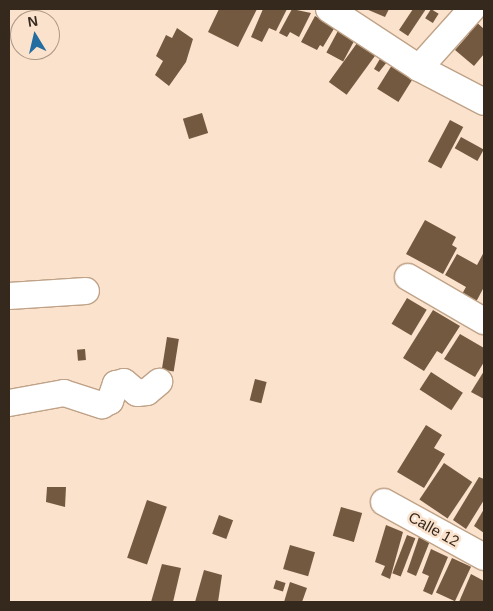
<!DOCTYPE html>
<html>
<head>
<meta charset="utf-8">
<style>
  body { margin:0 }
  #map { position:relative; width:493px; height:611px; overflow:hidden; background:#fbe2cc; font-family:Helvetica,sans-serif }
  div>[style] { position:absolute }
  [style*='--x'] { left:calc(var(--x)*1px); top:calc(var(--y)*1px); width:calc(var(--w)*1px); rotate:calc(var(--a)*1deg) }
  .building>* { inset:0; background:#735940; transform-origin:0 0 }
  .roads { filter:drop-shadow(1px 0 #bfa287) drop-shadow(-1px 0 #bfa287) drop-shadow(0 1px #bfa287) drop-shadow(0 -1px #bfa287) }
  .minor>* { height:26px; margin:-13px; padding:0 13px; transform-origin:13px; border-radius:13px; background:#fff }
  span { translate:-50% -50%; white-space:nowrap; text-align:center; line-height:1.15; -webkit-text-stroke:5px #fbe2cc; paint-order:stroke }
  .street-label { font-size:15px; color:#35291e }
  .frame { position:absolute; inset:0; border:10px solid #35291e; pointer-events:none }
  .north { position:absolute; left:10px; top:10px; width:50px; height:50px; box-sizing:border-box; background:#fbe2cc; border:1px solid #ac9886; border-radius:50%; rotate:351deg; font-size:14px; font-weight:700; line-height:20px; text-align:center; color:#35291e }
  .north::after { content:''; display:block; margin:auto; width:18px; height:22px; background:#246da1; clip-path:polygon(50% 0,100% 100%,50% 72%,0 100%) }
</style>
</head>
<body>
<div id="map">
  <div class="building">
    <div style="clip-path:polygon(219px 9px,257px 9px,238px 47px,208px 32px)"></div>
    <div style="clip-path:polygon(263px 9px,287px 9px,276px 31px,269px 28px,262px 42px,251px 37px)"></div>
    <div style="clip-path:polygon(292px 9px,311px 13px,299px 37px,290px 32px,287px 37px,279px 33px)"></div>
    <div style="clip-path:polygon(366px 9px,389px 9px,385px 17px)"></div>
    <div style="clip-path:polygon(413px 9px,426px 9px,408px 36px,399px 30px)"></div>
    <div style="left:431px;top:9px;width:9px;height:11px;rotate:32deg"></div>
    <div style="clip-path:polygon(315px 16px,335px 27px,323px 47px,320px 45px,317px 50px,301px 42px)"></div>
    <div style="clip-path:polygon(474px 20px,484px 29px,484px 54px,474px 66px,455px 50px,469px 34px,465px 30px)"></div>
    <div style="left:340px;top:27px;width:19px;height:29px;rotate:28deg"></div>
    <div style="clip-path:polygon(177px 28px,193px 39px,186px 62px,169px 86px,155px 75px,163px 61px,156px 56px,166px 35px,172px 38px)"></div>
    <div style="left:360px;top:39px;width:22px;height:53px;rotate:36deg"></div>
    <div style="clip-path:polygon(381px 57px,387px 62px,379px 72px,374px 69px)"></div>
    <div style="left:392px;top:65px;width:25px;height:28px;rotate:32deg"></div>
    <div style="left:202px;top:113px;width:21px;height:20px;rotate:73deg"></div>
    <div style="left:450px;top:120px;width:15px;height:47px;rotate:28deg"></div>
    <div style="left:461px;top:137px;width:26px;height:13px;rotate:29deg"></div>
    <div style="clip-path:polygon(425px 220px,456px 237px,452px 245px,457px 248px,443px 274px,406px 254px)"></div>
    <div style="clip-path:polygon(484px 252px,484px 287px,476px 302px,462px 294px,466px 287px,445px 275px,457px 254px,477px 265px)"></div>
    <div style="left:407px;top:298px;width:23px;height:30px;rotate:31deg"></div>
    <div style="clip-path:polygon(433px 310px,460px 326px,442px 354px,437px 351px,424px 371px,403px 358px)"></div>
    <div style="clip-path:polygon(460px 334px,484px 348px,484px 362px,475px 377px,444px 359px)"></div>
    <div style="left:167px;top:337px;width:12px;height:33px;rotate:9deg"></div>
    <div style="left:85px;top:349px;width:11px;height:8px;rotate:85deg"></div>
    <div style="clip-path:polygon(484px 371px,484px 399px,471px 392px)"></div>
    <div style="left:431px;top:372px;width:38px;height:21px;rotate:33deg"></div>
    <div style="left:255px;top:379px;width:12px;height:22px;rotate:14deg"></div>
    <div style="clip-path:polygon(426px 425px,442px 435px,434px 448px,445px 454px,424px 488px,397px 472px)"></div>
    <div style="left:444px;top:463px;width:34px;height:44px;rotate:34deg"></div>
    <div style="clip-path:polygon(479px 477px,484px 479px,484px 500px,466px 529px,453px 520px)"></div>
    <div style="clip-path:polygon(47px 487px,66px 487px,65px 507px,46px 502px)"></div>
    <div style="left:147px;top:500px;width:21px;height:61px;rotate:19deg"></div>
    <div style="left:341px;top:507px;width:22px;height:30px;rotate:16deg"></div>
    <div style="clip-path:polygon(484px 509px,484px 533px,474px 526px)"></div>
    <div style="left:219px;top:515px;width:15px;height:20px;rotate:20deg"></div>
    <div style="clip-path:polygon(386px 525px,403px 532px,390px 579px,381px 575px,385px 566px,375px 562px)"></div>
    <div style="clip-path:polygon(421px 531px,432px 536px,416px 576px,407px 572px)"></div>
    <div style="left:407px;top:535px;width:9px;height:41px;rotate:21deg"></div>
    <div style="left:290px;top:545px;width:26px;height:25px;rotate:16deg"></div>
    <div style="clip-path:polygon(431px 549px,448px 557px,432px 595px,423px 591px,429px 576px,422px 573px)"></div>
    <div style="left:452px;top:558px;width:21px;height:38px;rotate:25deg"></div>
    <div style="clip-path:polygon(162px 564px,181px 568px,173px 602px,151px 602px)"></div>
    <div style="clip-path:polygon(204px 570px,222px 575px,218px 602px,195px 602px)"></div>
    <div style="clip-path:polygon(471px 574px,484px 581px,484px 602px,459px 602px)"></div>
    <div style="left:276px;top:580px;width:10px;height:9px;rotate:17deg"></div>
    <div style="clip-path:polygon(290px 582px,307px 588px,302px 602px,284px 602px)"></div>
  </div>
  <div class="roads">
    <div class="minor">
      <div style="--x:329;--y:9;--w:108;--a:33.2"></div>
      <div style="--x:419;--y:68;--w:73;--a:27.6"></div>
      <div style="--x:419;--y:68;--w:79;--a:-48.1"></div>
      <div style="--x:408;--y:277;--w:88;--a:30.1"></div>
      <div style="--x:9;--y:296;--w:77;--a:-3.7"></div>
      <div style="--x:9;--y:403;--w:56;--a:-10.3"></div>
      <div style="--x:64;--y:393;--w:40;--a:18"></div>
      <div style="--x:102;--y:405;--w:9;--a:-27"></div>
      <div style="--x:110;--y:401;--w:18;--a:-71"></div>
      <div style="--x:116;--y:384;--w:8;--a:-14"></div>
      <div style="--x:124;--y:382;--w:17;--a:40"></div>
      <div style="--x:137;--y:393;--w:10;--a:-6"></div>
      <div style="--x:147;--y:392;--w:16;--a:-40"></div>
      <div style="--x:384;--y:502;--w:114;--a:28.8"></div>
    </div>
  </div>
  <div class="street-label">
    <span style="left:434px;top:529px;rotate:29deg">Calle 12</span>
  </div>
  <div class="frame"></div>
  <div class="north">N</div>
</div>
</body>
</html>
